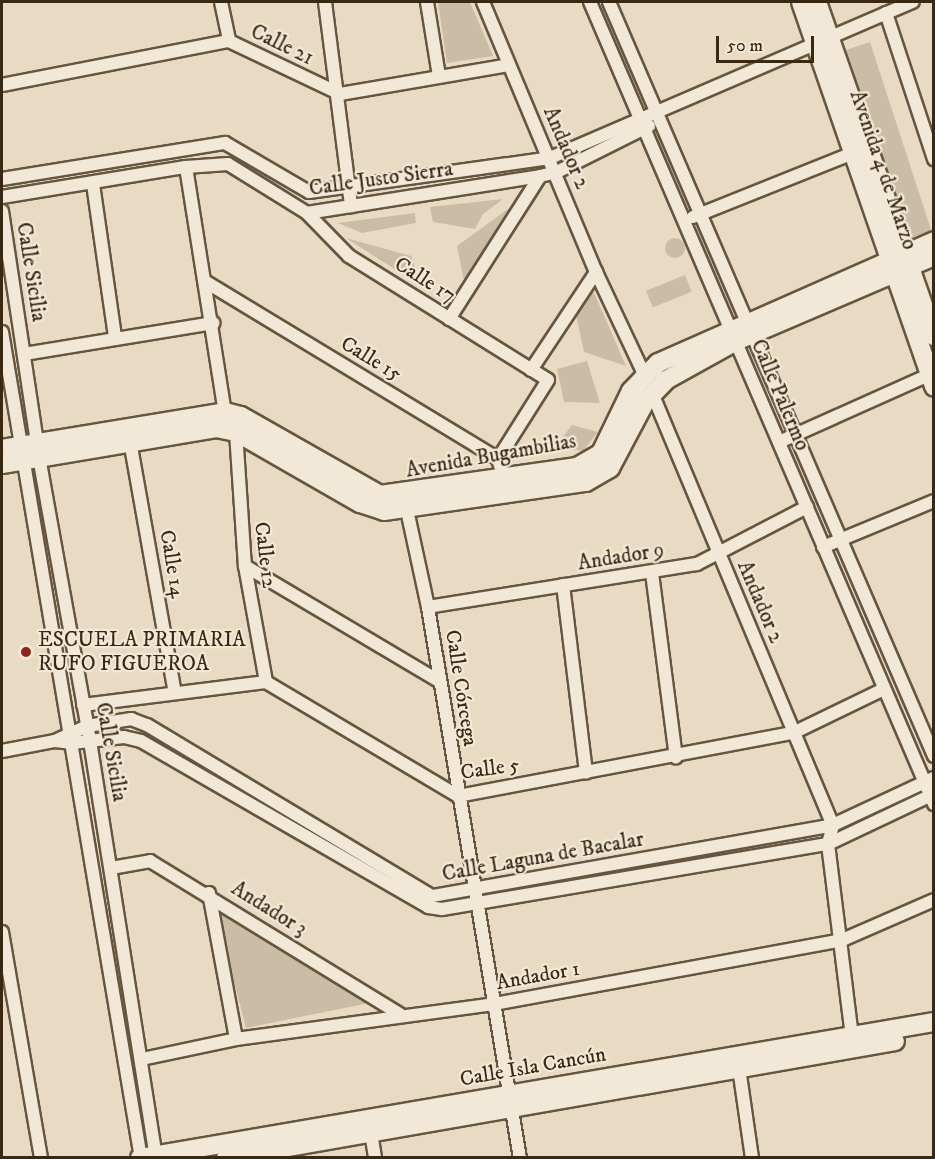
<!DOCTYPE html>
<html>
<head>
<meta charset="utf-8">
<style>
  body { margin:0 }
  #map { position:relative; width:935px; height:1159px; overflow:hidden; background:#e9dbc3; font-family:"IM FELL DW Pica",serif }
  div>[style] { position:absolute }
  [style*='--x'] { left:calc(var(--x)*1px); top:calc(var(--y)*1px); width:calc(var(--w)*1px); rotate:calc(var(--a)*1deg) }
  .green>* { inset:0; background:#cbbda5; transform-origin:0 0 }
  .round { border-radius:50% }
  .roads { filter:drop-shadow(2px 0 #65563f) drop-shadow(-2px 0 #65563f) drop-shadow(0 2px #65563f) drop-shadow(0 -2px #65563f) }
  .street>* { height:12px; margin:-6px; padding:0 6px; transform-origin:6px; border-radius:6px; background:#f1e8d8 }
  .secondary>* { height:18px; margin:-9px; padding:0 9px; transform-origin:9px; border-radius:9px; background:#f1e8d8 }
  .dots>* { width:16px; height:16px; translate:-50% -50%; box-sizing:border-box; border:3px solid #f1e8d8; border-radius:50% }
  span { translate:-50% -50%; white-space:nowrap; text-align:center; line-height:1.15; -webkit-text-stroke:4.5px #f1e8d8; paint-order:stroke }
  .street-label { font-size:21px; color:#392913 }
  .poi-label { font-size:21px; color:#392913 }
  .left { translate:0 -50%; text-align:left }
  .frame { position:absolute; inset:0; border:3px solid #392913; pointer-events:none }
  .scale { position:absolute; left:716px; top:36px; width:98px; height:27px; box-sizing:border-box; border:3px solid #392913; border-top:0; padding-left:8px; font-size:18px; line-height:21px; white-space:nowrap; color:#392913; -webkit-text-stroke:4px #f1e8d8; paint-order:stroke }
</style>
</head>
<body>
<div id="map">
  <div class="green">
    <div style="clip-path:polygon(438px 2px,470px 2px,493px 56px,447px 63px)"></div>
    <div style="left:870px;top:42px;width:200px;height:32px;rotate:72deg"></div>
    <div style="clip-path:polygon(503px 199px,483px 214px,475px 229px,433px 222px,430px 207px)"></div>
    <div style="clip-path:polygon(508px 209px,511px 210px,464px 281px,457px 246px)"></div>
    <div style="clip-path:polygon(415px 213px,416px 223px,362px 233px,338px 223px)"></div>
    <div style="clip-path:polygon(346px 238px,411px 256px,421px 286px)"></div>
    <div class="round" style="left:665px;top:238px;width:20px;height:20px"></div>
    <div style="left:685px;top:275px;width:18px;height:42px;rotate:68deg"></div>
    <div style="clip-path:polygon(592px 288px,626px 366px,584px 352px,576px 315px)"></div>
    <div style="clip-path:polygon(587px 361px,600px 403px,564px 402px,557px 369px)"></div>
    <div style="clip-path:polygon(572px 425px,598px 432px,583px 451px,555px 447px)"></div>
    <div style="clip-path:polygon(216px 912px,369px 1003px,246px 1028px)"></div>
  </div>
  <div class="roads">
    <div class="street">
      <div style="--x:221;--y:2;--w:40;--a:78"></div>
      <div style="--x:325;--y:2;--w:206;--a:82.7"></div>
      <div style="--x:427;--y:2;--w:75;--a:80.8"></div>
      <div style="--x:483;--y:2;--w:293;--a:67.3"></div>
      <div style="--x:596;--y:272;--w:113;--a:64.8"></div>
      <div style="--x:590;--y:2;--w:873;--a:66.78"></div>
      <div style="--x:609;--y:2;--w:821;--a:66.68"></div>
      <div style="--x:886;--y:13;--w:154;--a:71.8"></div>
      <div style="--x:2;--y:85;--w:231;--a:-11"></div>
      <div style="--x:229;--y:41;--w:123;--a:25.5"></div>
      <div style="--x:340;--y:94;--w:171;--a:-9.7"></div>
      <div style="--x:186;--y:167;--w:248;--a:81"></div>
      <div style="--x:2;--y:179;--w:226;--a:-9.2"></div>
      <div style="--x:225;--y:143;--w:97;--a:30.3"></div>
      <div style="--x:309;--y:192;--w:243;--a:-8"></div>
      <div style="--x:550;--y:158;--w:395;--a:-23.3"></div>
      <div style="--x:93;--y:184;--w:155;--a:81.8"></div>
      <div style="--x:2;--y:197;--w:186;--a:-9.3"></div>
      <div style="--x:186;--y:167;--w:42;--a:-4.1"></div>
      <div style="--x:228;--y:164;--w:93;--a:31.8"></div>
      <div style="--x:307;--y:213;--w:236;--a:-9"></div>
      <div style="--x:540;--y:176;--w:17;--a:-13"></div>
      <div style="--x:557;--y:172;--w:103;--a:-26.6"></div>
      <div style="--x:2;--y:211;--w:249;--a:81.4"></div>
      <div style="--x:39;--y:457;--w:289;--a:79.8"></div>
      <div style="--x:90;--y:741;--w:422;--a:81"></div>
      <div style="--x:307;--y:213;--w:60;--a:45.7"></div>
      <div style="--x:349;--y:256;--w:234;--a:31.9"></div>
      <div style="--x:548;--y:380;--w:93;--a:122.3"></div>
      <div style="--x:693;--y:217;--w:172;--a:-21.8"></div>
      <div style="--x:206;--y:282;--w:341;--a:31.2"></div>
      <div style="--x:498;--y:459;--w:21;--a:73"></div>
      <div style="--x:449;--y:319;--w:169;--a:-57.5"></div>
      <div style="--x:2;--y:332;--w:838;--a:80.45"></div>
      <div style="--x:24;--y:354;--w:192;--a:-9.3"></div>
      <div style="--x:531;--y:370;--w:118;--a:-56.4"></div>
      <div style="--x:652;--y:393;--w:468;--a:67.3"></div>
      <div style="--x:833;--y:825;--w:20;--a:105"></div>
      <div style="--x:828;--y:844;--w:193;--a:82.9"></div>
      <div style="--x:236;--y:432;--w:134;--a:86.2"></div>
      <div style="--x:245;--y:566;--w:118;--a:79.7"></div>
      <div style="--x:130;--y:441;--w:256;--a:79.9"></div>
      <div style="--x:779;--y:442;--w:164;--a:-24.1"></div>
      <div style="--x:407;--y:510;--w:99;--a:77.8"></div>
      <div style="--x:428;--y:607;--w:559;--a:80.52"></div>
      <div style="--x:823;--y:547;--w:120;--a:-22.5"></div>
      <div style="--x:245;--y:566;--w:226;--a:30.7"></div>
      <div style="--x:652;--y:573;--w:186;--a:82.6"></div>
      <div style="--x:563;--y:585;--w:189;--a:83"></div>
      <div style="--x:428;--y:607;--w:272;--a:-9.1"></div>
      <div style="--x:697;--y:564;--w:124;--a:-27.4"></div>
      <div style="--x:83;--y:705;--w:184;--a:-7.2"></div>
      <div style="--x:266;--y:682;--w:223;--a:30.7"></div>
      <div style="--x:458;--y:796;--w:341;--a:-10.7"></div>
      <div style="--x:793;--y:733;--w:101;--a:-25.8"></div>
      <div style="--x:55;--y:741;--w:35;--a:-25"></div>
      <div style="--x:87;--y:726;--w:45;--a:-9"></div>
      <div style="--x:131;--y:719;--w:17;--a:21"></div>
      <div style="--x:147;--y:725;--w:332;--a:31"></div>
      <div style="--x:432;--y:896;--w:407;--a:-10"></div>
      <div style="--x:833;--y:825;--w:111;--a:-25"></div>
      <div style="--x:2;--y:751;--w:54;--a:-10.7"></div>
      <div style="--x:55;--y:741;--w:17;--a:7"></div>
      <div style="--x:72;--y:743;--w:52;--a:-6.6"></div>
      <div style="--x:124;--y:737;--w:17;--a:13"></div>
      <div style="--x:141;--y:741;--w:332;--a:30"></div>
      <div style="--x:428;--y:907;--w:14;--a:8"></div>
      <div style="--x:442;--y:909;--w:391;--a:-9.6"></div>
      <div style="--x:828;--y:844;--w:117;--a:-25.3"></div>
      <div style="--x:111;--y:868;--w:40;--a:-10"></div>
      <div style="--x:150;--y:861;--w:293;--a:31.5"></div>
      <div style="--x:209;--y:893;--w:148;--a:79.5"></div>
      <div style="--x:2;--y:932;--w:229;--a:80.2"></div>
      <div style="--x:142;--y:1059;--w:96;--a:-12"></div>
      <div style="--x:236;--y:1039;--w:260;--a:-7.7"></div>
      <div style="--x:494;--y:1004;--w:354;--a:-10.4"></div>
      <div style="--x:842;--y:940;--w:100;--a:-23.5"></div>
      <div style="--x:738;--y:1061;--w:98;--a:81.8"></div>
      <div style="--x:370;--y:1126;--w:32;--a:81"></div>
    </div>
    <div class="secondary">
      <div style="--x:801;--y:2;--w:407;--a:70.9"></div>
      <div style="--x:817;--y:2;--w:354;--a:70.7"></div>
      <div style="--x:2;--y:449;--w:226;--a:-9.4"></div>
      <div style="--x:225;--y:412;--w:16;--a:14"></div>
      <div style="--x:241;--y:416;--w:160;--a:29.6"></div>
      <div style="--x:380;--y:495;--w:199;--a:-8.1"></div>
      <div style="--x:577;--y:467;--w:28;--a:-30"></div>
      <div style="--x:601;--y:453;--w:69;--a:-64.2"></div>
      <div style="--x:631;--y:391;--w:39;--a:-46"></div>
      <div style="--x:658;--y:363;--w:302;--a:-23.8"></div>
      <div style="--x:2;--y:464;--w:217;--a:-9.5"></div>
      <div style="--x:216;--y:428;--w:20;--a:11"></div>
      <div style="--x:236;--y:432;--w:143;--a:29.8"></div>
      <div style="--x:360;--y:503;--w:25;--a:18"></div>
      <div style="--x:384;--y:511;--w:204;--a:-8.2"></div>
      <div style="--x:586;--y:482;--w:28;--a:-30"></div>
      <div style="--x:610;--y:468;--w:75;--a:-62.1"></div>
      <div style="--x:645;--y:402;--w:30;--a:-46"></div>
      <div style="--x:666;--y:380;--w:80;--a:-29.1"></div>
      <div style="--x:736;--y:341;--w:215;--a:-23.2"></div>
      <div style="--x:140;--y:1158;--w:806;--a:-9.72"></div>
      <div style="--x:226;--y:1158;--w:679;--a:-9.92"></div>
    </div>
  </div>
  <div class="dots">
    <div style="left:26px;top:652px;background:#8f2418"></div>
  </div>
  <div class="street-label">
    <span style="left:282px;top:45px;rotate:26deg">Calle 21</span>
    <span style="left:566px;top:148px;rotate:67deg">Andador 2</span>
    <span style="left:883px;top:170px;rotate:71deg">Avenida 4 de Marzo</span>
    <span style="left:381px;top:179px;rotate:-8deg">Calle Justo Sierra</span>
    <span style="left:31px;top:272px;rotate:81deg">Calle Sicilia</span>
    <span style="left:425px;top:280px;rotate:32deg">Calle 17</span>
    <span style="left:371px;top:359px;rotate:31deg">Calle 15</span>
    <span style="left:780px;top:395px;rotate:67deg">Calle Palermo</span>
    <span style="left:491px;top:456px;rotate:-10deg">Avenida Bugambilias</span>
    <span style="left:265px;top:555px;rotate:83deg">Calle 12</span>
    <span style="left:621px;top:557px;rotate:-9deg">Andador 9</span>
    <span style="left:172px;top:564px;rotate:80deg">Calle 14</span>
    <span style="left:760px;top:602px;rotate:67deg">Andador 2</span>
    <span style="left:461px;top:688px;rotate:81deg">Calle Córcega</span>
    <span style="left:111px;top:752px;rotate:80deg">Calle Sicilia</span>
    <span style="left:490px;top:769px;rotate:-8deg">Calle 5</span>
    <span style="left:543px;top:857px;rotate:-10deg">Calle Laguna de Bacalar</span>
    <span style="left:269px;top:909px;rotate:32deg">Andador 3</span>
    <span style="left:538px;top:976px;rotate:-10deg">Andador 1</span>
    <span style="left:533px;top:1067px;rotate:-10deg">Calle Isla Cancún</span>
  </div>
  <div class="poi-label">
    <span class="left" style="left:38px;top:652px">ESCUELA PRIMARIA<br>RUFO FIGUEROA</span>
  </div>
  <div class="frame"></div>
  <div class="scale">50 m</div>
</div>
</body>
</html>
